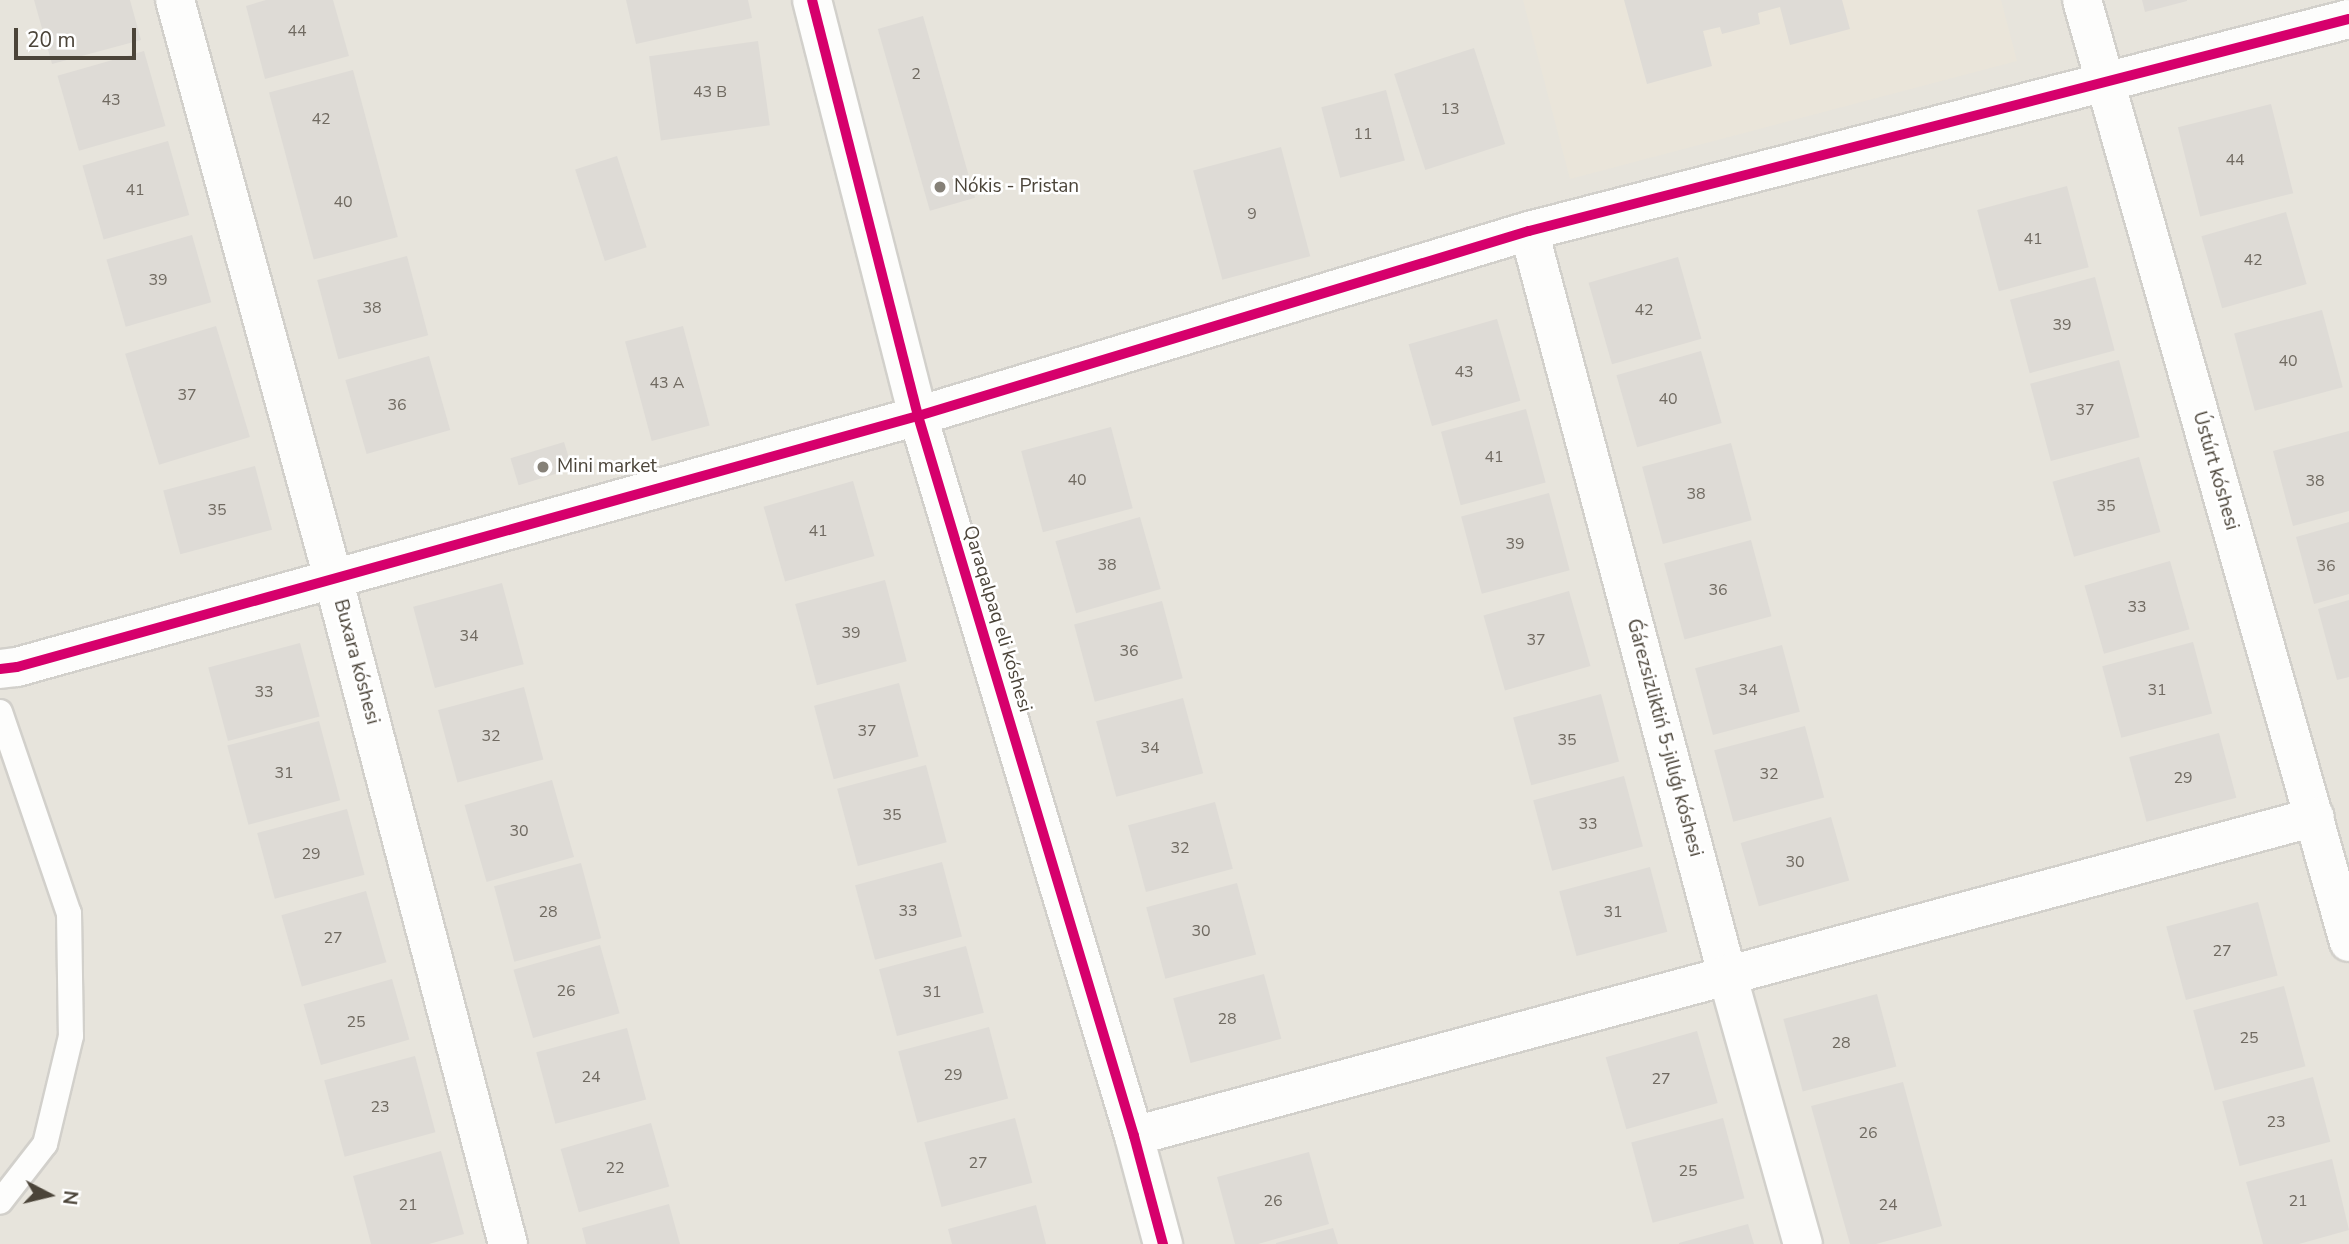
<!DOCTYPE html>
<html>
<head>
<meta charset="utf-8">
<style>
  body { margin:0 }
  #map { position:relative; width:2349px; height:1244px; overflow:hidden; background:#f4f2ee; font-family:"Nunito Sans",sans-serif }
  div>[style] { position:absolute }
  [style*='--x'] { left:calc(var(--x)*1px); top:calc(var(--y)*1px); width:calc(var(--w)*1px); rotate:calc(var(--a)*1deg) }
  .residential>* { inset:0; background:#e7e4dc; transform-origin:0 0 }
  .education>* { inset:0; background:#eae5da }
  .building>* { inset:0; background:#dedbd6; transform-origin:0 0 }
  .roads { filter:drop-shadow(2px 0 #d2d0cb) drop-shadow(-2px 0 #d2d0cb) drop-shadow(0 2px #d2d0cb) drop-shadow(0 -2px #d2d0cb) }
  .lane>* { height:24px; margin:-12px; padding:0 12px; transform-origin:12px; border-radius:12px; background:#fdfdfc }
  .street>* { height:38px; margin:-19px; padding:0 19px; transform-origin:19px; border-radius:19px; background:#fdfdfc }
  .cycleway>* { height:10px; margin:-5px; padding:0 5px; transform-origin:5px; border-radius:5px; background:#d6006c }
  .dots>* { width:19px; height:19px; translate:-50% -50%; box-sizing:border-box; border:4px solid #fff; border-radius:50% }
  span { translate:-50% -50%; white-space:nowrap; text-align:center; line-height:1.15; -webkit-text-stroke:5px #fff; paint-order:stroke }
  .number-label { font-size:16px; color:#706a61 }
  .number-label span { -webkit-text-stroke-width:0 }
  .poi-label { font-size:19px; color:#4b4439 }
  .left { translate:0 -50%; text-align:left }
  .street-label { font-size:19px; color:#4b4439 }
  .north { position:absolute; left:14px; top:1160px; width:70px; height:70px; -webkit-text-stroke:5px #fff; paint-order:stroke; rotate:97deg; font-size:19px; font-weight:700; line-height:28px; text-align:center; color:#4b4439 }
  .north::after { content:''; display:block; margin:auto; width:24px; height:32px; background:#4b4439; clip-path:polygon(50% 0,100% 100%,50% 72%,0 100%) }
  .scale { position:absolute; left:14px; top:28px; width:122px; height:32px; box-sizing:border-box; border:4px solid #4b4439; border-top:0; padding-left:9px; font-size:21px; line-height:24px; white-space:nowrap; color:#4b4439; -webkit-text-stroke:5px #fff; paint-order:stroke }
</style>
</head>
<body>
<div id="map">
  <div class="residential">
    <div style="left:0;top:0;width:2349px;height:1244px"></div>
  </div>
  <div class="education">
    <div style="clip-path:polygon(1523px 0,2001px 0,2017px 61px,1570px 179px)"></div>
  </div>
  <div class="building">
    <div style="clip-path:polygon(34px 0,130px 0,141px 40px,52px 64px)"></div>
    <div style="clip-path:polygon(266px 0,333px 0,349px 56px,265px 79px,246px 6px)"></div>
    <div style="clip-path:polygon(626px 0,748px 0,752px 18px,636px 44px)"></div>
    <div style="clip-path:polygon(1624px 0,1842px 0,1850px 29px,1790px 45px,1780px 7px,1758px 13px,1760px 24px,1722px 34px,1720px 27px,1703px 31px,1712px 66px,1647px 84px)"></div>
    <div style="clip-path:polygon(2142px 0,2187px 0,2187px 1px,2145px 12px)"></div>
    <div style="left:923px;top:16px;width:189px;height:47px;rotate:74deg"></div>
    <div style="left:758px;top:41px;width:85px;height:110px;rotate:82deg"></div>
    <div style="left:1474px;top:48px;width:101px;height:84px;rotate:72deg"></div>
    <div style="left:144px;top:51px;width:78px;height:90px;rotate:74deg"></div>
    <div style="left:353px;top:70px;width:173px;height:87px;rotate:75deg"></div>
    <div style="left:1386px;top:90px;width:73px;height:67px;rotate:75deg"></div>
    <div style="left:2271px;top:104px;width:92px;height:96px;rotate:76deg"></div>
    <div style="left:168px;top:141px;width:77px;height:89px;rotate:74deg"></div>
    <div style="left:1281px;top:147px;width:113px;height:91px;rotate:75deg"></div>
    <div style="left:617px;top:156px;width:96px;height:44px;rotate:72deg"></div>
    <div style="left:2067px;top:186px;width:84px;height:93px;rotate:75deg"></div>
    <div style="left:2286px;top:212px;width:75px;height:88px;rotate:74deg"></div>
    <div style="left:192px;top:235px;width:70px;height:89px;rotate:74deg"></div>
    <div style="left:407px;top:256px;width:82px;height:93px;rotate:75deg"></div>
    <div style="left:1678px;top:257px;width:85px;height:93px;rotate:74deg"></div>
    <div style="left:2095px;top:277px;width:76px;height:88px;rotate:75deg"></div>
    <div style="left:2322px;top:310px;width:80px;height:91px;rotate:75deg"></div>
    <div style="left:1497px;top:319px;width:85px;height:92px;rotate:74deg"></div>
    <div style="left:216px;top:326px;width:116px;height:95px;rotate:73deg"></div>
    <div style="left:683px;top:326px;width:103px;height:60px;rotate:75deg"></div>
    <div style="left:1701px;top:351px;width:75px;height:88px;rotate:74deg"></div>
    <div style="left:429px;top:356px;width:77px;height:87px;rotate:74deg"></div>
    <div style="left:2119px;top:360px;width:80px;height:92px;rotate:75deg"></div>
    <div style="left:1526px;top:409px;width:76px;height:88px;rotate:75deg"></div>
    <div style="left:1111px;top:427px;width:84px;height:93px;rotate:75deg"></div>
    <div style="clip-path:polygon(2349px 431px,2349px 511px,2293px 526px,2273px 451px)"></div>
    <div style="left:564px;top:442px;width:28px;height:56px;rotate:73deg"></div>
    <div style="left:1731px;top:443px;width:80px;height:92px;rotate:75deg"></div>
    <div style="left:2139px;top:457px;width:78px;height:90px;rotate:74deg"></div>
    <div style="left:255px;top:466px;width:66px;height:95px;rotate:75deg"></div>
    <div style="left:853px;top:481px;width:78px;height:93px;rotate:74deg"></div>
    <div style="left:1549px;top:493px;width:80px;height:91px;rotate:75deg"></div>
    <div style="left:1140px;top:517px;width:75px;height:88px;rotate:74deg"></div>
    <div style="clip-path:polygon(2349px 522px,2349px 594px,2314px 604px,2296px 537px)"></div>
    <div style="left:1751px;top:540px;width:79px;height:90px;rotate:75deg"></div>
    <div style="left:2170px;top:561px;width:71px;height:89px;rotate:74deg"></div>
    <div style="left:885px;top:580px;width:84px;height:93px;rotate:75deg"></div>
    <div style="left:502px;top:583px;width:84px;height:92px;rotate:75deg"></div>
    <div style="left:1569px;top:591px;width:78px;height:89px;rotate:74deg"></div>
    <div style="clip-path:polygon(2349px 600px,2349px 677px,2337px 680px,2318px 609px)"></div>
    <div style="left:1162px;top:601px;width:80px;height:91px;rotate:75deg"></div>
    <div style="left:2193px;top:642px;width:74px;height:94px;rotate:75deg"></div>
    <div style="left:300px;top:643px;width:76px;height:95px;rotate:75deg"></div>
    <div style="left:1782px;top:645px;width:69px;height:90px;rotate:75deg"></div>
    <div style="left:899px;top:683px;width:76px;height:88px;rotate:75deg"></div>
    <div style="left:524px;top:687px;width:75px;height:89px;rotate:75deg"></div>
    <div style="left:1601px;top:694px;width:70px;height:91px;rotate:75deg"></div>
    <div style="left:1183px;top:698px;width:78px;height:90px;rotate:75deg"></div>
    <div style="left:319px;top:721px;width:82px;height:95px;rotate:75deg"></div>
    <div style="left:1805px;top:726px;width:74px;height:94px;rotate:75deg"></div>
    <div style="left:2219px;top:733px;width:67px;height:93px;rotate:75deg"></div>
    <div style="left:926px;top:765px;width:80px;height:92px;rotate:75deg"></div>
    <div style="left:1624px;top:776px;width:73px;height:94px;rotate:75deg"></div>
    <div style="left:552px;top:780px;width:80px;height:91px;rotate:74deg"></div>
    <div style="left:1215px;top:802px;width:69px;height:90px;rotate:75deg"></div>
    <div style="left:347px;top:809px;width:68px;height:93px;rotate:75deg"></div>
    <div style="left:1831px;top:817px;width:66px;height:94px;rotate:74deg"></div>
    <div style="left:942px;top:862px;width:77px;height:90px;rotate:75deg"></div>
    <div style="left:581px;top:863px;width:78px;height:90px;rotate:75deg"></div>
    <div style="left:1650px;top:867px;width:67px;height:94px;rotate:75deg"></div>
    <div style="left:1237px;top:883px;width:74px;height:94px;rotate:75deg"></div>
    <div style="left:366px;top:891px;width:74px;height:88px;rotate:74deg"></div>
    <div style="left:2258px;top:902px;width:76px;height:95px;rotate:75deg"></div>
    <div style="left:600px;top:945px;width:71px;height:90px;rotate:74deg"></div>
    <div style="left:966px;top:946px;width:69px;height:90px;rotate:75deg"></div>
    <div style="left:1264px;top:974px;width:67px;height:94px;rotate:75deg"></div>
    <div style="left:392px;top:979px;width:63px;height:92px;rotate:74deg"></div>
    <div style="left:2284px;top:986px;width:83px;height:94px;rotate:75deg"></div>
    <div style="left:1877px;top:994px;width:75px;height:97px;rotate:75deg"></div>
    <div style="left:989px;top:1027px;width:74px;height:94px;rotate:75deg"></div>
    <div style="left:627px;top:1028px;width:74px;height:94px;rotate:75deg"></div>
    <div style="left:1697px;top:1031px;width:75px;height:95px;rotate:74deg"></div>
    <div style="left:415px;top:1056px;width:79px;height:94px;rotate:75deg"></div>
    <div style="left:2313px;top:1077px;width:67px;height:94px;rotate:75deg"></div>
    <div style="clip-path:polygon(1903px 1082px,1942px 1226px,1876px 1244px,1850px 1244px,1811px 1106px)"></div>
    <div style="left:1015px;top:1118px;width:67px;height:94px;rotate:75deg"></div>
    <div style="left:1723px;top:1118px;width:83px;height:95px;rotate:75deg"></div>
    <div style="left:651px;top:1123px;width:66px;height:94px;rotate:74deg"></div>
    <div style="clip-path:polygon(441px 1151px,464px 1234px,429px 1244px,371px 1244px,353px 1176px)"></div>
    <div style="clip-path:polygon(1309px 1152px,1329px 1224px,1258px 1244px,1235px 1244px,1217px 1177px)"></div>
    <div style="clip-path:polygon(2332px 1159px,2349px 1230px,2299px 1244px,2263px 1244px,2246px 1182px)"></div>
    <div style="clip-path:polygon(669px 1204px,680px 1244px,586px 1244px,582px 1228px)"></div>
    <div style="clip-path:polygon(1036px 1205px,1046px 1244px,952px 1244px,948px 1229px)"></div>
    <div style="clip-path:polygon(1748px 1224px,1754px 1244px,1679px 1244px,1679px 1243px)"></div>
    <div style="clip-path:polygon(1333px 1228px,1338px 1244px,1276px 1244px,1276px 1243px)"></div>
  </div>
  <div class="roads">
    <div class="lane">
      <div style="--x:0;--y:712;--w:213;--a:71.1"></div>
      <div style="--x:69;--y:913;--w:123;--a:89.1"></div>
      <div style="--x:71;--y:1036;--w:111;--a:103.5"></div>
      <div style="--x:45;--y:1144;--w:73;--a:127.8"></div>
    </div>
    <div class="street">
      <div style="--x:175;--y:0;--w:599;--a:74.71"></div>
      <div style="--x:333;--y:578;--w:689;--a:75.28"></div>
      <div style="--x:812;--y:0;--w:429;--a:75.7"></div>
      <div style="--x:918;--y:416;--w:752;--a:73.3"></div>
      <div style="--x:1134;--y:1136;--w:112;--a:75"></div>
      <div style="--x:2082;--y:0;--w:979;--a:74.18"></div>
      <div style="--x:1529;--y:231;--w:769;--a:75.08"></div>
      <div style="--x:1727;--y:974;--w:280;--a:74.3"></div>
      <div style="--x:0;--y:669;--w:17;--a:-7"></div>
      <div style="--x:17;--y:667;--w:935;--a:-15.57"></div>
      <div style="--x:918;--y:416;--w:638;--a:-16.85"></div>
      <div style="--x:1529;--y:231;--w:847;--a:-14.5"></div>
      <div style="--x:1134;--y:1136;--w:1223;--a:-15.12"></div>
    </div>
  </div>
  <div class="cycleway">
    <div style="--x:812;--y:0;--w:429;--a:75.7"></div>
    <div style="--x:918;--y:416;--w:752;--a:73.3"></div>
    <div style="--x:1134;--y:1136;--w:112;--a:75"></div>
    <div style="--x:0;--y:669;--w:17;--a:-7"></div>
    <div style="--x:17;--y:667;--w:935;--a:-15.57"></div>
    <div style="--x:918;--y:416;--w:638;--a:-16.85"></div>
    <div style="--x:1529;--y:231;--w:847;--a:-14.5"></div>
  </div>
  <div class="dots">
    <div style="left:940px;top:187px;background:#868178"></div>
    <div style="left:543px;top:467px;background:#868178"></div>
  </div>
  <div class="number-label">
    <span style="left:297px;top:31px">44</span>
    <span style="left:916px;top:74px">2</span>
    <span style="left:710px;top:92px">43 В</span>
    <span style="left:111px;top:100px">43</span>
    <span style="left:1450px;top:109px">13</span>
    <span style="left:321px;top:119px">42</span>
    <span style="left:1363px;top:134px">11</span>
    <span style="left:2235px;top:160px">44</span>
    <span style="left:135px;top:190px">41</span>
    <span style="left:343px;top:202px">40</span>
    <span style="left:1252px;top:214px">9</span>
    <span style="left:2033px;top:239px">41</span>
    <span style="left:2253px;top:260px">42</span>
    <span style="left:158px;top:280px">39</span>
    <span style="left:372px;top:308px">38</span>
    <span style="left:1644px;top:310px">42</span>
    <span style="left:2062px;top:325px">39</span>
    <span style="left:2288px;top:361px">40</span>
    <span style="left:1464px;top:372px">43</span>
    <span style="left:667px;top:383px">43 А</span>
    <span style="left:187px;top:395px">37</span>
    <span style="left:1668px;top:399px">40</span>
    <span style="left:397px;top:405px">36</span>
    <span style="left:2085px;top:410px">37</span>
    <span style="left:1494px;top:457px">41</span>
    <span style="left:1077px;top:480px">40</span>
    <span style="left:2315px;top:481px">38</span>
    <span style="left:1696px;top:494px">38</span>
    <span style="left:2106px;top:506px">35</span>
    <span style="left:217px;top:510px">35</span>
    <span style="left:818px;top:531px">41</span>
    <span style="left:1515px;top:544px">39</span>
    <span style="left:1107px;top:565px">38</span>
    <span style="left:2326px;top:566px">36</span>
    <span style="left:1718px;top:590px">36</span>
    <span style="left:2137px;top:607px">33</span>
    <span style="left:851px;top:633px">39</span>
    <span style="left:469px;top:636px">34</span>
    <span style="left:1536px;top:640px">37</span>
    <span style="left:1129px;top:651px">36</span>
    <span style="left:1748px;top:690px">34</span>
    <span style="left:2157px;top:690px">31</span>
    <span style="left:264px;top:692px">33</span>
    <span style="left:867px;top:731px">37</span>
    <span style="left:491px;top:736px">32</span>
    <span style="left:1567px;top:740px">35</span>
    <span style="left:1150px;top:748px">34</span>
    <span style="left:284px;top:773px">31</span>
    <span style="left:1769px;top:774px">32</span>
    <span style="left:2183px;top:778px">29</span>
    <span style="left:892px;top:815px">35</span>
    <span style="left:1588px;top:824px">33</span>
    <span style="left:519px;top:831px">30</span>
    <span style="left:1180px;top:848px">32</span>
    <span style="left:311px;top:854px">29</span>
    <span style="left:1795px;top:862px">30</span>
    <span style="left:908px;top:911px">33</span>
    <span style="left:548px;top:912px">28</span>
    <span style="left:1613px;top:912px">31</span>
    <span style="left:1201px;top:931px">30</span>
    <span style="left:333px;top:938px">27</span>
    <span style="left:2222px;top:951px">27</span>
    <span style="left:566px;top:991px">26</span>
    <span style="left:932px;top:992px">31</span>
    <span style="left:1227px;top:1019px">28</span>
    <span style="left:356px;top:1022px">25</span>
    <span style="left:2249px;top:1038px">25</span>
    <span style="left:1841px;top:1043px">28</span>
    <span style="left:953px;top:1075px">29</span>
    <span style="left:591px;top:1077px">24</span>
    <span style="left:1661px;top:1079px">27</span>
    <span style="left:380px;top:1107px">23</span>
    <span style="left:2276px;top:1122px">23</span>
    <span style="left:1868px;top:1133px">26</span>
    <span style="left:978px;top:1163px">27</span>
    <span style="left:615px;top:1168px">22</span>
    <span style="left:1688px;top:1171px">25</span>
    <span style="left:1273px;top:1201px">26</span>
    <span style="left:2298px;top:1201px">21</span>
    <span style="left:408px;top:1205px">21</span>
    <span style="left:1888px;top:1205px">24</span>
  </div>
  <div class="poi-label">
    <span class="left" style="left:954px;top:187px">Nókis - Pristan</span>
    <span class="left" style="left:557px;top:467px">Mini market</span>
  </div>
  <div class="street-label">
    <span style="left:2215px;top:471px;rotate:74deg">Ústúrt kóshesi</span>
    <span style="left:997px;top:619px;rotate:73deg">Qaraqalpaq eli kóshesi</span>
    <span style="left:356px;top:662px;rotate:75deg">Buxara kóshesi</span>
    <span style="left:1664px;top:738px;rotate:75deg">Ǵárezsizliktiń 5-jıllıǵı kóshesi</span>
  </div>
  <div class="north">N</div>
  <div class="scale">20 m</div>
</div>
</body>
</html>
